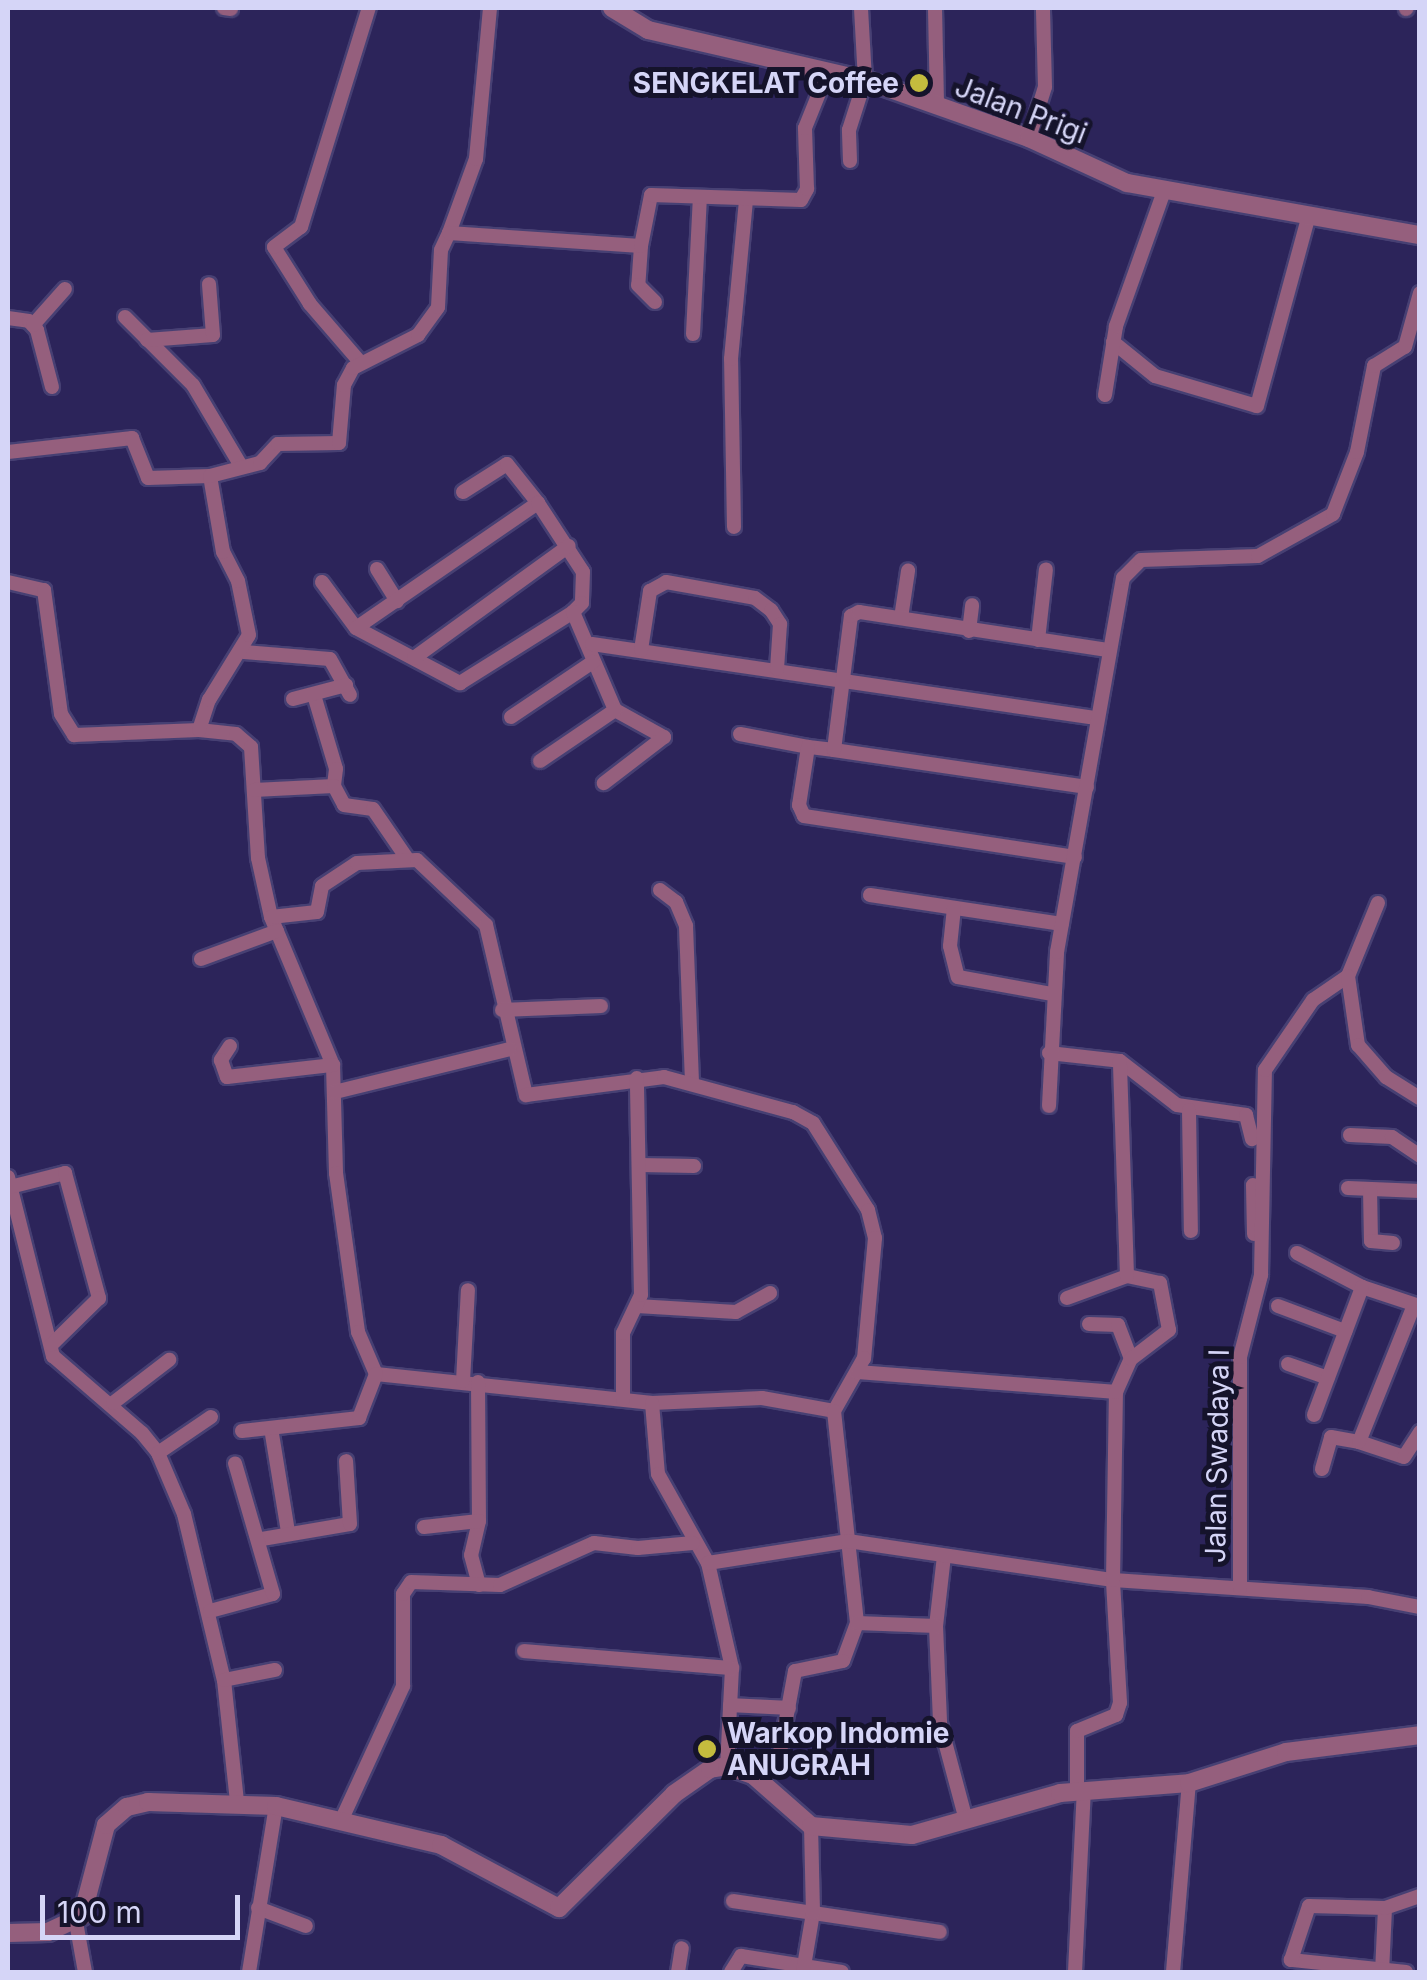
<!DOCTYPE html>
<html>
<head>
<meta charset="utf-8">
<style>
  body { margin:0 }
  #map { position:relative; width:1427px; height:1980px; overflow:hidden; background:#2c245a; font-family:Inter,sans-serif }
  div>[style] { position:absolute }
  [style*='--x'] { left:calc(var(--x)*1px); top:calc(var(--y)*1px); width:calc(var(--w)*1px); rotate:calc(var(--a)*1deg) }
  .roads { filter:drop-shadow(2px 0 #474073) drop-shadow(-2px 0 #474073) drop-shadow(0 2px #474073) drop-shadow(0 -2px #474073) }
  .minor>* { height:14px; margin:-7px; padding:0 7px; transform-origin:7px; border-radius:7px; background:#955f7d }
  .tertiary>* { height:18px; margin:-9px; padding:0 9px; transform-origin:9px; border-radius:9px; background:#955f7d }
  .dots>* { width:28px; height:28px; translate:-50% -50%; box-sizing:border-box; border:5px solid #15132b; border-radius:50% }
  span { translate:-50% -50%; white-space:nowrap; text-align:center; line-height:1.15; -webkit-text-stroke:10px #15132b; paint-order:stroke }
  .poi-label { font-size:28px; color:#d5d5f7; font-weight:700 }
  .right { translate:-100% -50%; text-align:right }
  .left { translate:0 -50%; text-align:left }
  .street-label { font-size:28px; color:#d5d5f7 }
  .frame { position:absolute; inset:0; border:10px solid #d5d5f7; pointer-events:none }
  .scale { position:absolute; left:40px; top:1895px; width:200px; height:45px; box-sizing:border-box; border:5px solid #d5d5f7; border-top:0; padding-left:12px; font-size:30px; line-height:35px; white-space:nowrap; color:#d5d5f7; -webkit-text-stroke:8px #15132b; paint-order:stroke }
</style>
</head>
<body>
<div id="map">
  <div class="roads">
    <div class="minor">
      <div style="--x:224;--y:8;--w:7;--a:8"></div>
      <div style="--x:935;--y:8;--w:99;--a:88.8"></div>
      <div style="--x:1406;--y:9;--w:1;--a:-45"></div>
      <div style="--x:1029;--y:138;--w:53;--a:-72.6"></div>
      <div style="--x:1045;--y:87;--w:79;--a:-91.5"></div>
      <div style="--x:850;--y:161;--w:31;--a:-92"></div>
      <div style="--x:849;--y:130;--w:52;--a:-72.3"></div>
      <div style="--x:865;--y:80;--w:72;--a:-93.2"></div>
      <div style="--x:449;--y:233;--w:79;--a:-70"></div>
      <div style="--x:476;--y:159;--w:152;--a:-84.7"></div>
      <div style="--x:641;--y:246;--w:39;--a:94"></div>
      <div style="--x:638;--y:285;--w:24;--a:45"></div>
      <div style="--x:125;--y:317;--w:96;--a:45"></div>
      <div style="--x:193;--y:385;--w:94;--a:59.3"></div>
      <div style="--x:8;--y:318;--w:21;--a:8"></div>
      <div style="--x:29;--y:321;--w:12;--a:48"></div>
      <div style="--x:37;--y:330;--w:59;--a:75.3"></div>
      <div style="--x:33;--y:325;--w:48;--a:-48.4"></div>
      <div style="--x:693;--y:334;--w:136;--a:-87.1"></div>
      <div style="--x:147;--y:340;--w:66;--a:-4.3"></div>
      <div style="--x:213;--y:335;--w:51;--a:-94.5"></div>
      <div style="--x:1113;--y:342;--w:54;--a:39"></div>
      <div style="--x:1155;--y:376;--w:106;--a:16.4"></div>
      <div style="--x:1257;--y:406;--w:195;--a:-74.8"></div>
      <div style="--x:360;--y:362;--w:77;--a:-130.8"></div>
      <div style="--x:310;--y:304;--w:67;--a:-122.3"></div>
      <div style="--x:274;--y:247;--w:34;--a:-37"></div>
      <div style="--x:301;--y:227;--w:229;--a:-72.8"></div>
      <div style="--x:1105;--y:395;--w:70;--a:-80.9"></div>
      <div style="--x:1116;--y:326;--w:143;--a:-70.4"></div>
      <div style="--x:8;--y:452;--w:125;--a:-6.4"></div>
      <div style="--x:132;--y:438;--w:43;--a:68.2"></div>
      <div style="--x:148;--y:478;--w:62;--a:-1.8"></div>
      <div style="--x:463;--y:492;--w:52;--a:-32.5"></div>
      <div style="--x:507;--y:464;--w:50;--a:51.5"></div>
      <div style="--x:734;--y:527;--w:168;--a:-91"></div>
      <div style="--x:731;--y:359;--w:161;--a:-84.6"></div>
      <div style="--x:377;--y:569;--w:38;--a:58"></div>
      <div style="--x:8;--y:582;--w:37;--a:13"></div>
      <div style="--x:44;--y:590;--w:125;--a:82.2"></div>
      <div style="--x:61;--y:714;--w:25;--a:58"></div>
      <div style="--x:74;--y:735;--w:125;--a:-2.3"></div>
      <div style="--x:199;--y:730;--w:37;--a:6"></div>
      <div style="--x:236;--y:734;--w:20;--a:41"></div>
      <div style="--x:251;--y:747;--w:111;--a:86.4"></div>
      <div style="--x:258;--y:858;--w:60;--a:77.6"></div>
      <div style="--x:271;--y:917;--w:160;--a:67.3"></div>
      <div style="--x:333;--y:1065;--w:108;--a:88.4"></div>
      <div style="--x:336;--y:1173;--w:161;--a:82.1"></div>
      <div style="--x:358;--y:1332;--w:46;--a:66.8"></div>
      <div style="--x:376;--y:1374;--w:278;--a:6"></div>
      <div style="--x:652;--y:1403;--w:110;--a:-2.6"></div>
      <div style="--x:762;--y:1398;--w:73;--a:10.2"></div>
      <div style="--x:322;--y:582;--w:57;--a:53.5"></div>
      <div style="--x:356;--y:628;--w:118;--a:27.9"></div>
      <div style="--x:460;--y:683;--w:133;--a:-32.1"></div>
      <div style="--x:901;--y:618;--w:48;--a:-81.5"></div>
      <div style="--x:356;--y:628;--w:221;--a:-34.5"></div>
      <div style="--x:538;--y:503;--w:82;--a:56.9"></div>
      <div style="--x:583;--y:572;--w:31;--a:92"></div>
      <div style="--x:582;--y:603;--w:13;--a:135"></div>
      <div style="--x:573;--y:612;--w:107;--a:66.8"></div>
      <div style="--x:615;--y:710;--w:56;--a:28.9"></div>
      <div style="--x:664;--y:737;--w:76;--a:142.5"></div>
      <div style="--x:969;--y:631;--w:26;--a:-83"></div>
      <div style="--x:1038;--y:640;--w:71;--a:-83.6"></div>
      <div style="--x:592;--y:644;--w:508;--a:8.37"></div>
      <div style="--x:641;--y:650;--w:60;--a:-81.3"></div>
      <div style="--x:650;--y:591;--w:18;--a:-29"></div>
      <div style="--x:666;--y:582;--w:90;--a:10.2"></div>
      <div style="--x:755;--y:598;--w:20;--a:37"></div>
      <div style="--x:771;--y:610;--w:17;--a:57"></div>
      <div style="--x:780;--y:624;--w:45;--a:93.8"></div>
      <div style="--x:244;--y:652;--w:86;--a:4.7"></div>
      <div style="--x:330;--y:659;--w:41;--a:60.9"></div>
      <div style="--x:414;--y:658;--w:191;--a:-35.9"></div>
      <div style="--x:314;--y:695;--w:77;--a:73.4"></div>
      <div style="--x:336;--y:769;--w:17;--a:97"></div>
      <div style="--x:293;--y:699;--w:55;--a:-14.8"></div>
      <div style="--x:511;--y:717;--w:99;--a:-33.9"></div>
      <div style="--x:199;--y:730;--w:32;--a:-72"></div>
      <div style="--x:209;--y:700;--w:76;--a:-58.4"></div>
      <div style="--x:249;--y:635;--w:55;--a:-101.5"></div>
      <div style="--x:238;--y:581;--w:33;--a:-117"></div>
      <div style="--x:223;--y:552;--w:77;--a:-99.7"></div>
      <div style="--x:210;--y:476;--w:52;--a:-14.6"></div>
      <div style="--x:260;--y:463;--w:26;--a:-47"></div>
      <div style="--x:278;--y:444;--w:61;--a:-0.9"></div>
      <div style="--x:339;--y:443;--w:58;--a:-85.1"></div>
      <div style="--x:344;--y:385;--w:19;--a:-62"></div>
      <div style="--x:353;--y:368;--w:73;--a:-26.9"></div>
      <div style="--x:418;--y:335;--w:34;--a:-54"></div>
      <div style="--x:438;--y:307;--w:57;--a:-87"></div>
      <div style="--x:441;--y:250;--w:19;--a:-65"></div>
      <div style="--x:449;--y:233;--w:192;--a:3.9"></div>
      <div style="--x:641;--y:246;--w:52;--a:-78.9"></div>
      <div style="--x:651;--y:195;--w:150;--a:1.9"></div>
      <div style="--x:801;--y:200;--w:13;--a:-61"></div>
      <div style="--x:807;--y:189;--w:61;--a:-91.9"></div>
      <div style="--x:805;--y:128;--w:61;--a:-68"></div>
      <div style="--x:740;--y:734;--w:69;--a:10.8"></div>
      <div style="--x:834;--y:750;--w:26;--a:-173"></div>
      <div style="--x:808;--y:747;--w:59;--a:98.8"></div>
      <div style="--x:799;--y:805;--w:12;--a:66"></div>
      <div style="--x:804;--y:816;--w:274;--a:8.6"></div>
      <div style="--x:540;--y:761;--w:91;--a:-34.2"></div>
      <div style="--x:1087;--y:787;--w:256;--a:-171.7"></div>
      <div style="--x:834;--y:750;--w:135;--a:-82.8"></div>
      <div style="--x:851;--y:616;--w:9;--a:-27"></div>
      <div style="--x:859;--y:612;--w:251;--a:8.7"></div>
      <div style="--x:254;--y:790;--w:80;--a:-2.9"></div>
      <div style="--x:334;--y:786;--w:21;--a:62"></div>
      <div style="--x:344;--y:805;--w:29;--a:8"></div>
      <div style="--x:373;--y:809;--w:58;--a:55.5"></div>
      <div style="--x:660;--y:890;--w:20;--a:37"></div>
      <div style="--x:676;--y:902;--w:26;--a:67"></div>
      <div style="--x:686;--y:926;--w:154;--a:87.8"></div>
      <div style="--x:870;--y:895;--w:194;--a:8.6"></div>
      <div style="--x:954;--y:908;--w:38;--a:96"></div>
      <div style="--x:950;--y:946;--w:32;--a:76"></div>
      <div style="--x:958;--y:977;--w:96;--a:10.3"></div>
      <div style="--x:271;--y:917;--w:46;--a:-6.2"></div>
      <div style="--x:317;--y:912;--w:26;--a:-79"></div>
      <div style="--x:322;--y:886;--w:42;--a:-33.3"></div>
      <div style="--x:357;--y:863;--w:60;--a:-2.9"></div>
      <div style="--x:417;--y:860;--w:95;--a:43.3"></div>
      <div style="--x:486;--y:925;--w:175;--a:76.8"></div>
      <div style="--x:526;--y:1095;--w:139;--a:-7.4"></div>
      <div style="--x:664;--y:1077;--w:134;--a:15.2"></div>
      <div style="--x:793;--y:1112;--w:23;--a:29"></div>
      <div style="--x:813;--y:1123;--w:103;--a:57.7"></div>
      <div style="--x:868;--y:1210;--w:29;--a:76"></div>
      <div style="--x:875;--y:1238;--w:121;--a:95.2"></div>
      <div style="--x:864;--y:1358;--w:61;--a:119.5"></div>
      <div style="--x:834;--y:1411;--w:213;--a:83.8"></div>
      <div style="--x:857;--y:1623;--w:40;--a:110.2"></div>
      <div style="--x:843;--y:1661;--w:49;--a:168.2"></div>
      <div style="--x:795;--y:1671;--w:87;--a:100.5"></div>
      <div style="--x:779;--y:1757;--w:31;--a:126"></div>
      <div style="--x:201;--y:959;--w:81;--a:-20.2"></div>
      <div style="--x:1348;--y:976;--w:79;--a:-67.7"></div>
      <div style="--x:502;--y:1010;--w:99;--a:-2.3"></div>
      <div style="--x:230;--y:1046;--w:17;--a:123"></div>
      <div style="--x:221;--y:1060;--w:18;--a:71"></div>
      <div style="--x:227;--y:1077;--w:107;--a:-6.5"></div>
      <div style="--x:1049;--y:1053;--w:71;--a:6.4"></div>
      <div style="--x:1120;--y:1061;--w:72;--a:37.7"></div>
      <div style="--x:1177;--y:1105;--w:70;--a:8.2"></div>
      <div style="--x:1246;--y:1115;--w:25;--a:76"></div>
      <div style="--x:335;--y:1092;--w:180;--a:-13.8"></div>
      <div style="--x:1049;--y:1106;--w:154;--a:-87"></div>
      <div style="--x:1057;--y:952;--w:380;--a:-80"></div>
      <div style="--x:1123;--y:578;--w:25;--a:-45"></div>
      <div style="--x:1141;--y:560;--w:117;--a:-2"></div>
      <div style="--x:1258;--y:556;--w:86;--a:-29.2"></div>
      <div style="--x:1333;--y:514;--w:66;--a:-68.8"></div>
      <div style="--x:1357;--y:452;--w:88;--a:-78.8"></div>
      <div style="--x:1374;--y:366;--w:36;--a:-32"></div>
      <div style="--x:1405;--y:347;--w:56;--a:-74.5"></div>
      <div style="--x:1189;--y:1110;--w:121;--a:89.1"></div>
      <div style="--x:1350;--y:1135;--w:42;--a:2.7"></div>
      <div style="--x:1392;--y:1137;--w:34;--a:34"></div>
      <div style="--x:640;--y:1165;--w:54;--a:1.1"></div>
      <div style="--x:8;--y:1177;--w:185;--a:75.9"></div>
      <div style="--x:53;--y:1356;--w:118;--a:40.9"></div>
      <div style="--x:142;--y:1433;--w:26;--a:51"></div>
      <div style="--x:158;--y:1453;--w:66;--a:66.9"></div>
      <div style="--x:184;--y:1514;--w:171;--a:76.5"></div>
      <div style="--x:224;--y:1680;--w:122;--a:83.9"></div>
      <div style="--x:1253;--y:1185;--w:49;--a:88.8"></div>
      <div style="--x:10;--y:1187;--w:57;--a:-14.3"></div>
      <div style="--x:65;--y:1173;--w:130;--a:74.8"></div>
      <div style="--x:99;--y:1298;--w:67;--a:135.6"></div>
      <div style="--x:1348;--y:1188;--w:72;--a:2.4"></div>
      <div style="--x:1370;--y:1189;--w:52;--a:88.9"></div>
      <div style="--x:1371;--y:1241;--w:22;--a:5"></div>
      <div style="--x:1297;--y:1253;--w:73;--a:27.6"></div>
      <div style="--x:1362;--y:1287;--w:60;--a:18.4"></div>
      <div style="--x:1067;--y:1298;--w:64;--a:-20.1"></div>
      <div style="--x:637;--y:1306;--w:99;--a:3.5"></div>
      <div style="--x:736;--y:1312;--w:39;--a:-29"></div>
      <div style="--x:1278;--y:1306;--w:72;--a:20.5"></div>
      <div style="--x:1089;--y:1324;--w:29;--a:2"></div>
      <div style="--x:1118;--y:1325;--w:36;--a:69"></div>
      <div style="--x:1288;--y:1364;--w:42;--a:19.3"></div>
      <div style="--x:858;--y:1372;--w:259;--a:4.4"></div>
      <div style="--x:463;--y:1381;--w:91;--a:-86.9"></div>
      <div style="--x:478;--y:1382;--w:139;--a:89.6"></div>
      <div style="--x:479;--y:1521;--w:35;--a:103"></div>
      <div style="--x:471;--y:1555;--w:31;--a:75"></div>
      <div style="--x:623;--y:1399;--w:66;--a:-90"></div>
      <div style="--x:623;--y:1333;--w:42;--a:-64.7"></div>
      <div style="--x:641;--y:1295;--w:217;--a:-91.1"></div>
      <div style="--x:113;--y:1403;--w:71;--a:-37.5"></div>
      <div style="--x:652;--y:1403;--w:71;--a:85.2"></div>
      <div style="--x:658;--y:1474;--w:102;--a:60.7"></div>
      <div style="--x:708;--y:1563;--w:108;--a:77.1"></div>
      <div style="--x:732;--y:1668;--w:98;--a:92.9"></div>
      <div style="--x:1314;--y:1415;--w:137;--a:-69.4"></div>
      <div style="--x:271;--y:1428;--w:105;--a:80.7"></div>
      <div style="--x:242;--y:1431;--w:118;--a:-6.3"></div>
      <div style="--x:359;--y:1418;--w:47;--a:-68.9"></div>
      <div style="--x:1359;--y:1442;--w:47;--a:18.4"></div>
      <div style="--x:1404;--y:1457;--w:30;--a:-57"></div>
      <div style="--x:158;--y:1453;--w:64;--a:-34.2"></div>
      <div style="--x:1322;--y:1469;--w:33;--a:-74"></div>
      <div style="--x:1331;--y:1437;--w:28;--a:10"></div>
      <div style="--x:1359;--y:1442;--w:148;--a:-68.1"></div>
      <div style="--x:424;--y:1527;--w:55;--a:-6.2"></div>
      <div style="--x:262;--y:1539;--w:89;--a:-9.7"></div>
      <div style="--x:350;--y:1524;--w:63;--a:-93.6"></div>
      <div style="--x:944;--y:1556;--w:70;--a:96.5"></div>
      <div style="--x:936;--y:1626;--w:97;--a:87.6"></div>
      <div style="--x:940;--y:1723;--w:100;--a:75"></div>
      <div style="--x:708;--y:1563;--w:142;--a:-8.9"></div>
      <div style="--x:848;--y:1541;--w:268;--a:8.4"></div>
      <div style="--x:1113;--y:1580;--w:256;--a:3.8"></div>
      <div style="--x:1368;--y:1597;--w:53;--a:10.9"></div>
      <div style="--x:1240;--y:1588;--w:231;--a:-90"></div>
      <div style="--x:1240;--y:1357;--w:85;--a:-75.6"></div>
      <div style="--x:1261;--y:1275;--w:205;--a:-88.9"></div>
      <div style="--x:1265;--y:1070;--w:85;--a:-55.6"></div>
      <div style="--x:1313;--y:1000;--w:42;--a:-34.4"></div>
      <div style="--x:1348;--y:976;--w:70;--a:81.8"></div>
      <div style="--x:1358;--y:1045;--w:43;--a:48.8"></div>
      <div style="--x:1386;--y:1077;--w:40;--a:32"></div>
      <div style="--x:210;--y:1611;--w:65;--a:-15.1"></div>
      <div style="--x:273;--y:1594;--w:136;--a:-106.2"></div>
      <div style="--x:857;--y:1623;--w:79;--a:2.2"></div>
      <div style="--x:524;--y:1651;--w:209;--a:4.7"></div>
      <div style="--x:224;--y:1680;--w:52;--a:-11.1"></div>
      <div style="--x:730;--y:1705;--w:59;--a:2.9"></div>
      <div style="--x:1077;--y:1791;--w:60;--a:-90"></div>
      <div style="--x:1077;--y:1731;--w:42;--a:-22.3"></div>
      <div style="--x:1116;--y:1715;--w:13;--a:-72"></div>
      <div style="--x:1120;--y:1703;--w:123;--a:-93.3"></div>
      <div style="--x:1113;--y:1580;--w:188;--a:-89.1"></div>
      <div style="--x:1116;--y:1392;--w:36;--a:-66"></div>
      <div style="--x:1131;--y:1359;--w:48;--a:-37.3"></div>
      <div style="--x:1169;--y:1330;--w:48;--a:-100.8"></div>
      <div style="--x:1160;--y:1283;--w:34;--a:-168"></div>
      <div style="--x:1127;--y:1276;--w:215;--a:-91.9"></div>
      <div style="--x:341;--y:1821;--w:149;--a:-65.3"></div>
      <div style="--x:403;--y:1686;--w:92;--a:-90"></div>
      <div style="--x:403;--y:1594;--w:14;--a:-56"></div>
      <div style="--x:411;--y:1582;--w:89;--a:1.9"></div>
      <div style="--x:500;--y:1585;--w:103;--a:-24.1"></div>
      <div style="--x:594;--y:1543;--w:44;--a:6.5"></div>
      <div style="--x:638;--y:1548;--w:55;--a:-5.2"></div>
      <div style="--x:733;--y:1901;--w:209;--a:8.5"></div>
      <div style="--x:258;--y:1908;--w:51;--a:20.6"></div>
      <div style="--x:76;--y:1922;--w:51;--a:79.8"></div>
      <div style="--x:249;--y:1972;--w:168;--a:-80.8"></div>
      <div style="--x:678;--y:1972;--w:24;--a:-81"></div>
      <div style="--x:731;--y:1972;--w:19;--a:-58"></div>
      <div style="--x:741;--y:1956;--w:102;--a:9"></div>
      <div style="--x:803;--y:1972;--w:60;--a:-80.4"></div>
      <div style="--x:813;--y:1913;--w:87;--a:-91.3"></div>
      <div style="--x:1075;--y:1972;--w:182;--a:-87.2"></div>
      <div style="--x:1173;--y:1972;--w:190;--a:-85.2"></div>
      <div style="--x:1382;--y:1972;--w:64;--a:-87.3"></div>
      <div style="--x:1406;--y:1972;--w:116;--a:-174"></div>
      <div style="--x:1291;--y:1960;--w:57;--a:-71.6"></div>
      <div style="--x:1309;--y:1906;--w:76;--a:1.5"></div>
      <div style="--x:1385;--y:1908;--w:37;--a:-19"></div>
    </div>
    <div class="tertiary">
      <div style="--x:612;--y:8;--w:42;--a:31.4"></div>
      <div style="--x:648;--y:30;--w:223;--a:13"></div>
      <div style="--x:865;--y:80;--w:174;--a:19.5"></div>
      <div style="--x:1029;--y:138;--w:108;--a:24.7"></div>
      <div style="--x:1127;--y:183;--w:298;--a:10.1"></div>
      <div style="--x:8;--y:1933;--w:40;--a:-1.4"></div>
      <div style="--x:48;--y:1932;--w:38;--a:-25"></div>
      <div style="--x:82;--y:1916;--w:94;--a:-75.2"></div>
      <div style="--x:106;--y:1825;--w:28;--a:-41"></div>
      <div style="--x:127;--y:1807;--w:22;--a:-13"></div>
      <div style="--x:148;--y:1802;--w:128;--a:1.8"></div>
      <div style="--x:276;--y:1806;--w:170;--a:13.3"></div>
      <div style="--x:441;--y:1845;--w:134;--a:28.1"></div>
      <div style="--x:559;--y:1908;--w:162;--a:-44.7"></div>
      <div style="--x:674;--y:1794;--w:44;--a:-34.8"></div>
      <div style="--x:710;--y:1769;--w:17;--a:-10"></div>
      <div style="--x:727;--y:1766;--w:28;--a:19"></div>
      <div style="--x:753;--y:1775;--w:77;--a:41.3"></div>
      <div style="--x:811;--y:1826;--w:101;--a:5.1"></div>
      <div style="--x:912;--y:1835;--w:154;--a:-15.8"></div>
      <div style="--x:1060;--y:1793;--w:129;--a:-4.4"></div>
      <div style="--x:1189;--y:1783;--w:102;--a:-17.7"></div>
      <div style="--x:1286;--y:1752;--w:135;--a:-7.2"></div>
    </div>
  </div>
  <div class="dots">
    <div style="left:919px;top:83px;background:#c4bc3e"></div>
    <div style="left:707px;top:1749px;background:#c4bc3e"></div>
  </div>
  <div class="poi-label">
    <span class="right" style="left:899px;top:83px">SENGKELAT Coffee</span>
    <span class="left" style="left:727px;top:1749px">Warkop Indomie<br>ANUGRAH</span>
  </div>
  <div class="street-label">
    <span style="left:1021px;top:110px;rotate:21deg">Jalan Prigi</span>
    <span style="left:1217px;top:1456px;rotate:-89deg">Jalan Swadaya I</span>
  </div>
  <div class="frame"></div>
  <div class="scale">100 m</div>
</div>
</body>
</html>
